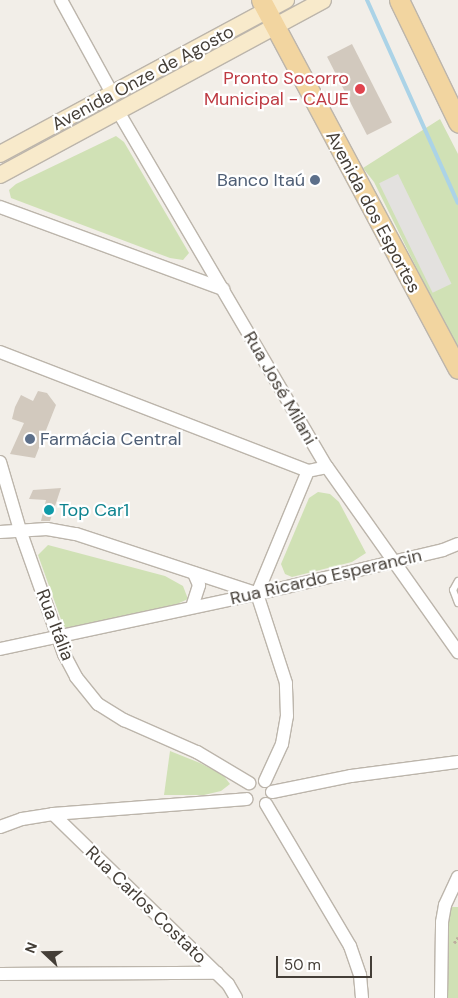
<!DOCTYPE html>
<html>
<head>
<meta charset="utf-8">
<style>
  body { margin:0 }
  #map { position:relative; width:458px; height:998px; overflow:hidden; background:#f2eee8; font-family:"DM Sans",sans-serif }
  div>[style] { position:absolute }
  [style*='--x'] { left:calc(var(--x)*1px); top:calc(var(--y)*1px); width:calc(var(--w)*1px); rotate:calc(var(--a)*1deg) }
  .green>* { inset:0; background:#d0e1b5; transform-origin:0 0 }
  .parking>* { inset:0; background:#e3e1df; transform-origin:0 0 }
  .stream>* { height:4px; margin:-2px; padding:0 2px; transform-origin:2px; border-radius:2px; background:#abd3e7 }
  .building>* { inset:0; background:#d2c9be; transform-origin:0 0 }
  .path>* { height:2.5px; margin-top:-1.25px; transform-origin:0; background:repeating-linear-gradient(90deg,#bcaf9e 0 2.5px,transparent 0 5px) }
  .roads { filter:drop-shadow(1px 0 #bcb5ab) drop-shadow(-1px 0 #bcb5ab) drop-shadow(0 1px #bcb5ab) drop-shadow(0 -1px #bcb5ab) }
  .lane>* { height:6px; margin:-3px; padding:0 3px; transform-origin:3px; border-radius:3px; background:#fff }
  .street>* { height:12px; margin:-6px; padding:0 6px; transform-origin:6px; border-radius:6px; background:#fff }
  .secondary>* { height:16px; margin:-8px; padding:0 8px; transform-origin:8px; border-radius:8px; background:#f8eacb }
  .primary>* { height:19px; margin:-9.5px; padding:0 9.5px; transform-origin:9.5px; border-radius:9.5px; background:#f2d5a0 }
  .dots>* { width:14px; height:14px; translate:-50% -50%; box-sizing:border-box; border:2px solid #fff; border-radius:50% }
  span { translate:-50% -50%; white-space:nowrap; text-align:center; line-height:1.15; -webkit-text-stroke:4.5px #fff; paint-order:stroke }
  .street-label { font-size:18px; color:#443e37 }
  .health-label { font-size:18px; color:#be3a42 }
  .right { translate:-100% -50%; text-align:right }
  .service-label { font-size:18px; color:#4e5e75 }
  .left { translate:0 -50%; text-align:left }
  .culture-label { font-size:18px; color:#0d838f }
  .north { position:absolute; left:20px; top:928px; width:50px; height:50px; -webkit-text-stroke:4px #fff; paint-order:stroke; rotate:291deg; font-size:14px; font-weight:700; line-height:20px; text-align:center; color:#443e37 }
  .north::after { content:''; display:block; margin:auto; width:18px; height:22px; background:#443e37; clip-path:polygon(50% 0,100% 100%,50% 72%,0 100%) }
  .scale { position:absolute; left:276px; top:956px; width:96px; height:22px; box-sizing:border-box; border:2px solid #443e37; border-top:0; padding-left:6px; font-size:15px; line-height:18px; white-space:nowrap; color:#443e37; -webkit-text-stroke:4px #fff; paint-order:stroke }
</style>
</head>
<body>
<div id="map">
  <div class="green">
    <div style="clip-path:polygon(440px 119px,458px 154px,458px 352px,374px 182px,363px 168px)"></div>
    <div style="clip-path:polygon(116px 136px,124px 142px,189px 253px,183px 260px,170px 258px,11px 198px,9px 190px,16px 184px)"></div>
    <div style="clip-path:polygon(318px 492px,330px 494px,339px 502px,366px 553px,352px 562px,292px 577px,285px 574px,281px 564px,309px 498px)"></div>
    <div style="clip-path:polygon(48px 545px,165px 576px,183px 586px,188px 599px,177px 604px,67px 629px,63px 625px,38px 555px)"></div>
    <div style="clip-path:polygon(170px 751px,200px 763px,223px 775px,230px 784px,221px 791px,204px 795px,164px 795px)"></div>
    <div style="left:458px;top:907px;width:91px;height:11px;rotate:90deg"></div>
  </div>
  <div class="parking">
    <div style="left:398px;top:174px;width:122px;height:21px;rotate:64deg"></div>
  </div>
  <div class="stream">
    <div style="--x:367;--y:0;--w:222;--a:65.9"></div>
  </div>
  <div class="building">
    <div style="left:352px;top:44px;width:88px;height:28px;rotate:63deg"></div>
    <div style="clip-path:polygon(38px 391px,47px 393px,56px 405px,35px 458px,10px 454px,24px 423px,12px 419px,15px 407px,21px 395px,33px 401px)"></div>
    <div style="clip-path:polygon(61px 488px,50px 521px,41px 521px,46px 500px,29px 499px,33px 490px)"></div>
  </div>
  <div class="path">
    <div style="--x:454;--y:943;--w:7;--a:-56"></div>
  </div>
  <div class="roads">
    <div class="lane">
      <div style="--x:458;--y:581;--w:10;--a:119"></div>
      <div style="--x:453;--y:590;--w:14;--a:69"></div>
    </div>
    <div class="street">
      <div style="--x:61;--y:0;--w:108;--a:61.3"></div>
      <div style="--x:119;--y:113;--w:411;--a:59.6"></div>
      <div style="--x:327;--y:467;--w:227;--a:54.7"></div>
      <div style="--x:0;--y:207;--w:238;--a:20.2"></div>
      <div style="--x:0;--y:352;--w:330;--a:21.1"></div>
      <div style="--x:308;--y:471;--w:19;--a:-12"></div>
      <div style="--x:0;--y:462;--w:71;--a:73.6"></div>
      <div style="--x:20;--y:530;--w:132;--a:70.5"></div>
      <div style="--x:64;--y:654;--w:26;--a:62"></div>
      <div style="--x:76;--y:677;--w:35;--a:51"></div>
      <div style="--x:98;--y:704;--w:31;--a:32"></div>
      <div style="--x:124;--y:720;--w:80;--a:23.7"></div>
      <div style="--x:197;--y:752;--w:61;--a:30.8"></div>
      <div style="--x:0;--y:532;--w:47;--a:-3.7"></div>
      <div style="--x:47;--y:529;--w:29;--a:10"></div>
      <div style="--x:76;--y:534;--w:188;--a:18.2"></div>
      <div style="--x:192;--y:607;--w:23;--a:-72"></div>
      <div style="--x:199;--y:585;--w:13;--a:-113"></div>
      <div style="--x:0;--y:649;--w:263;--a:-12.1"></div>
      <div style="--x:257;--y:594;--w:191;--a:-13.3"></div>
      <div style="--x:443;--y:550;--w:16;--a:-22"></div>
      <div style="--x:265;--y:781;--w:41;--a:-65.3"></div>
      <div style="--x:282;--y:744;--w:28;--a:-80"></div>
      <div style="--x:287;--y:716;--w:33;--a:-92"></div>
      <div style="--x:286;--y:683;--w:94;--a:-108"></div>
      <div style="--x:257;--y:594;--w:133;--a:-67.5"></div>
      <div style="--x:272;--y:792;--w:81;--a:-11.4"></div>
      <div style="--x:351;--y:776;--w:108;--a:-7.5"></div>
      <div style="--x:266;--y:804;--w:165;--a:59.4"></div>
      <div style="--x:350;--y:946;--w:31;--a:71"></div>
      <div style="--x:360;--y:975;--w:23;--a:85"></div>
      <div style="--x:53;--y:814;--w:244;--a:44.2"></div>
      <div style="--x:228;--y:984;--w:16;--a:60"></div>
      <div style="--x:0;--y:827;--w:23;--a:-20"></div>
      <div style="--x:22;--y:819;--w:31;--a:-9"></div>
      <div style="--x:53;--y:814;--w:194;--a:-4.4"></div>
      <div style="--x:0;--y:974;--w:217;--a:-0.3"></div>
      <div style="--x:441;--y:998;--w:76;--a:-89.2"></div>
      <div style="--x:442;--y:922;--w:17;--a:-80"></div>
      <div style="--x:445;--y:905;--w:31;--a:-65"></div>
    </div>
    <div class="secondary">
      <div style="--x:0;--y:154;--w:325;--a:-28.3"></div>
      <div style="--x:0;--y:175;--w:367;--a:-28.4"></div>
    </div>
    <div class="primary">
      <div style="--x:261;--y:0;--w:418;--a:61.9"></div>
      <div style="--x:399;--y:0;--w:136;--a:64.2"></div>
    </div>
  </div>
  <div class="dots">
    <div style="left:360px;top:89px;background:#e0444e"></div>
    <div style="left:315px;top:180px;background:#5c6f8a"></div>
    <div style="left:30px;top:439px;background:#5c6f8a"></div>
    <div style="left:49px;top:510px;background:#0f9aa8"></div>
  </div>
  <div class="street-label">
    <span style="left:143px;top:78px;rotate:-28deg">Avenida Onze de Agosto</span>
    <span style="left:373px;top:212px;rotate:62deg">Avenida dos Esportes</span>
    <span style="left:280px;top:388px;rotate:60deg">Rua José Milani</span>
    <span style="left:326px;top:577px;rotate:-13deg">Rua Ricardo Esperancin</span>
    <span style="left:55px;top:625px;rotate:69deg">Rua Itália</span>
    <span style="left:146px;top:905px;rotate:44deg">Rua Carlos Costato</span>
  </div>
  <div class="health-label">
    <span class="right" style="left:349px;top:89px">Pronto Socorro<br>Municipal - CAUE</span>
  </div>
  <div class="service-label">
    <span class="right" style="left:305px;top:180px">Banco Itaú</span>
    <span class="left" style="left:40px;top:439px">Farmácia Central</span>
  </div>
  <div class="culture-label">
    <span class="left" style="left:59px;top:510px">Top Car1</span>
  </div>
  <div class="north">N</div>
  <div class="scale">50 m</div>
</div>
</body>
</html>
